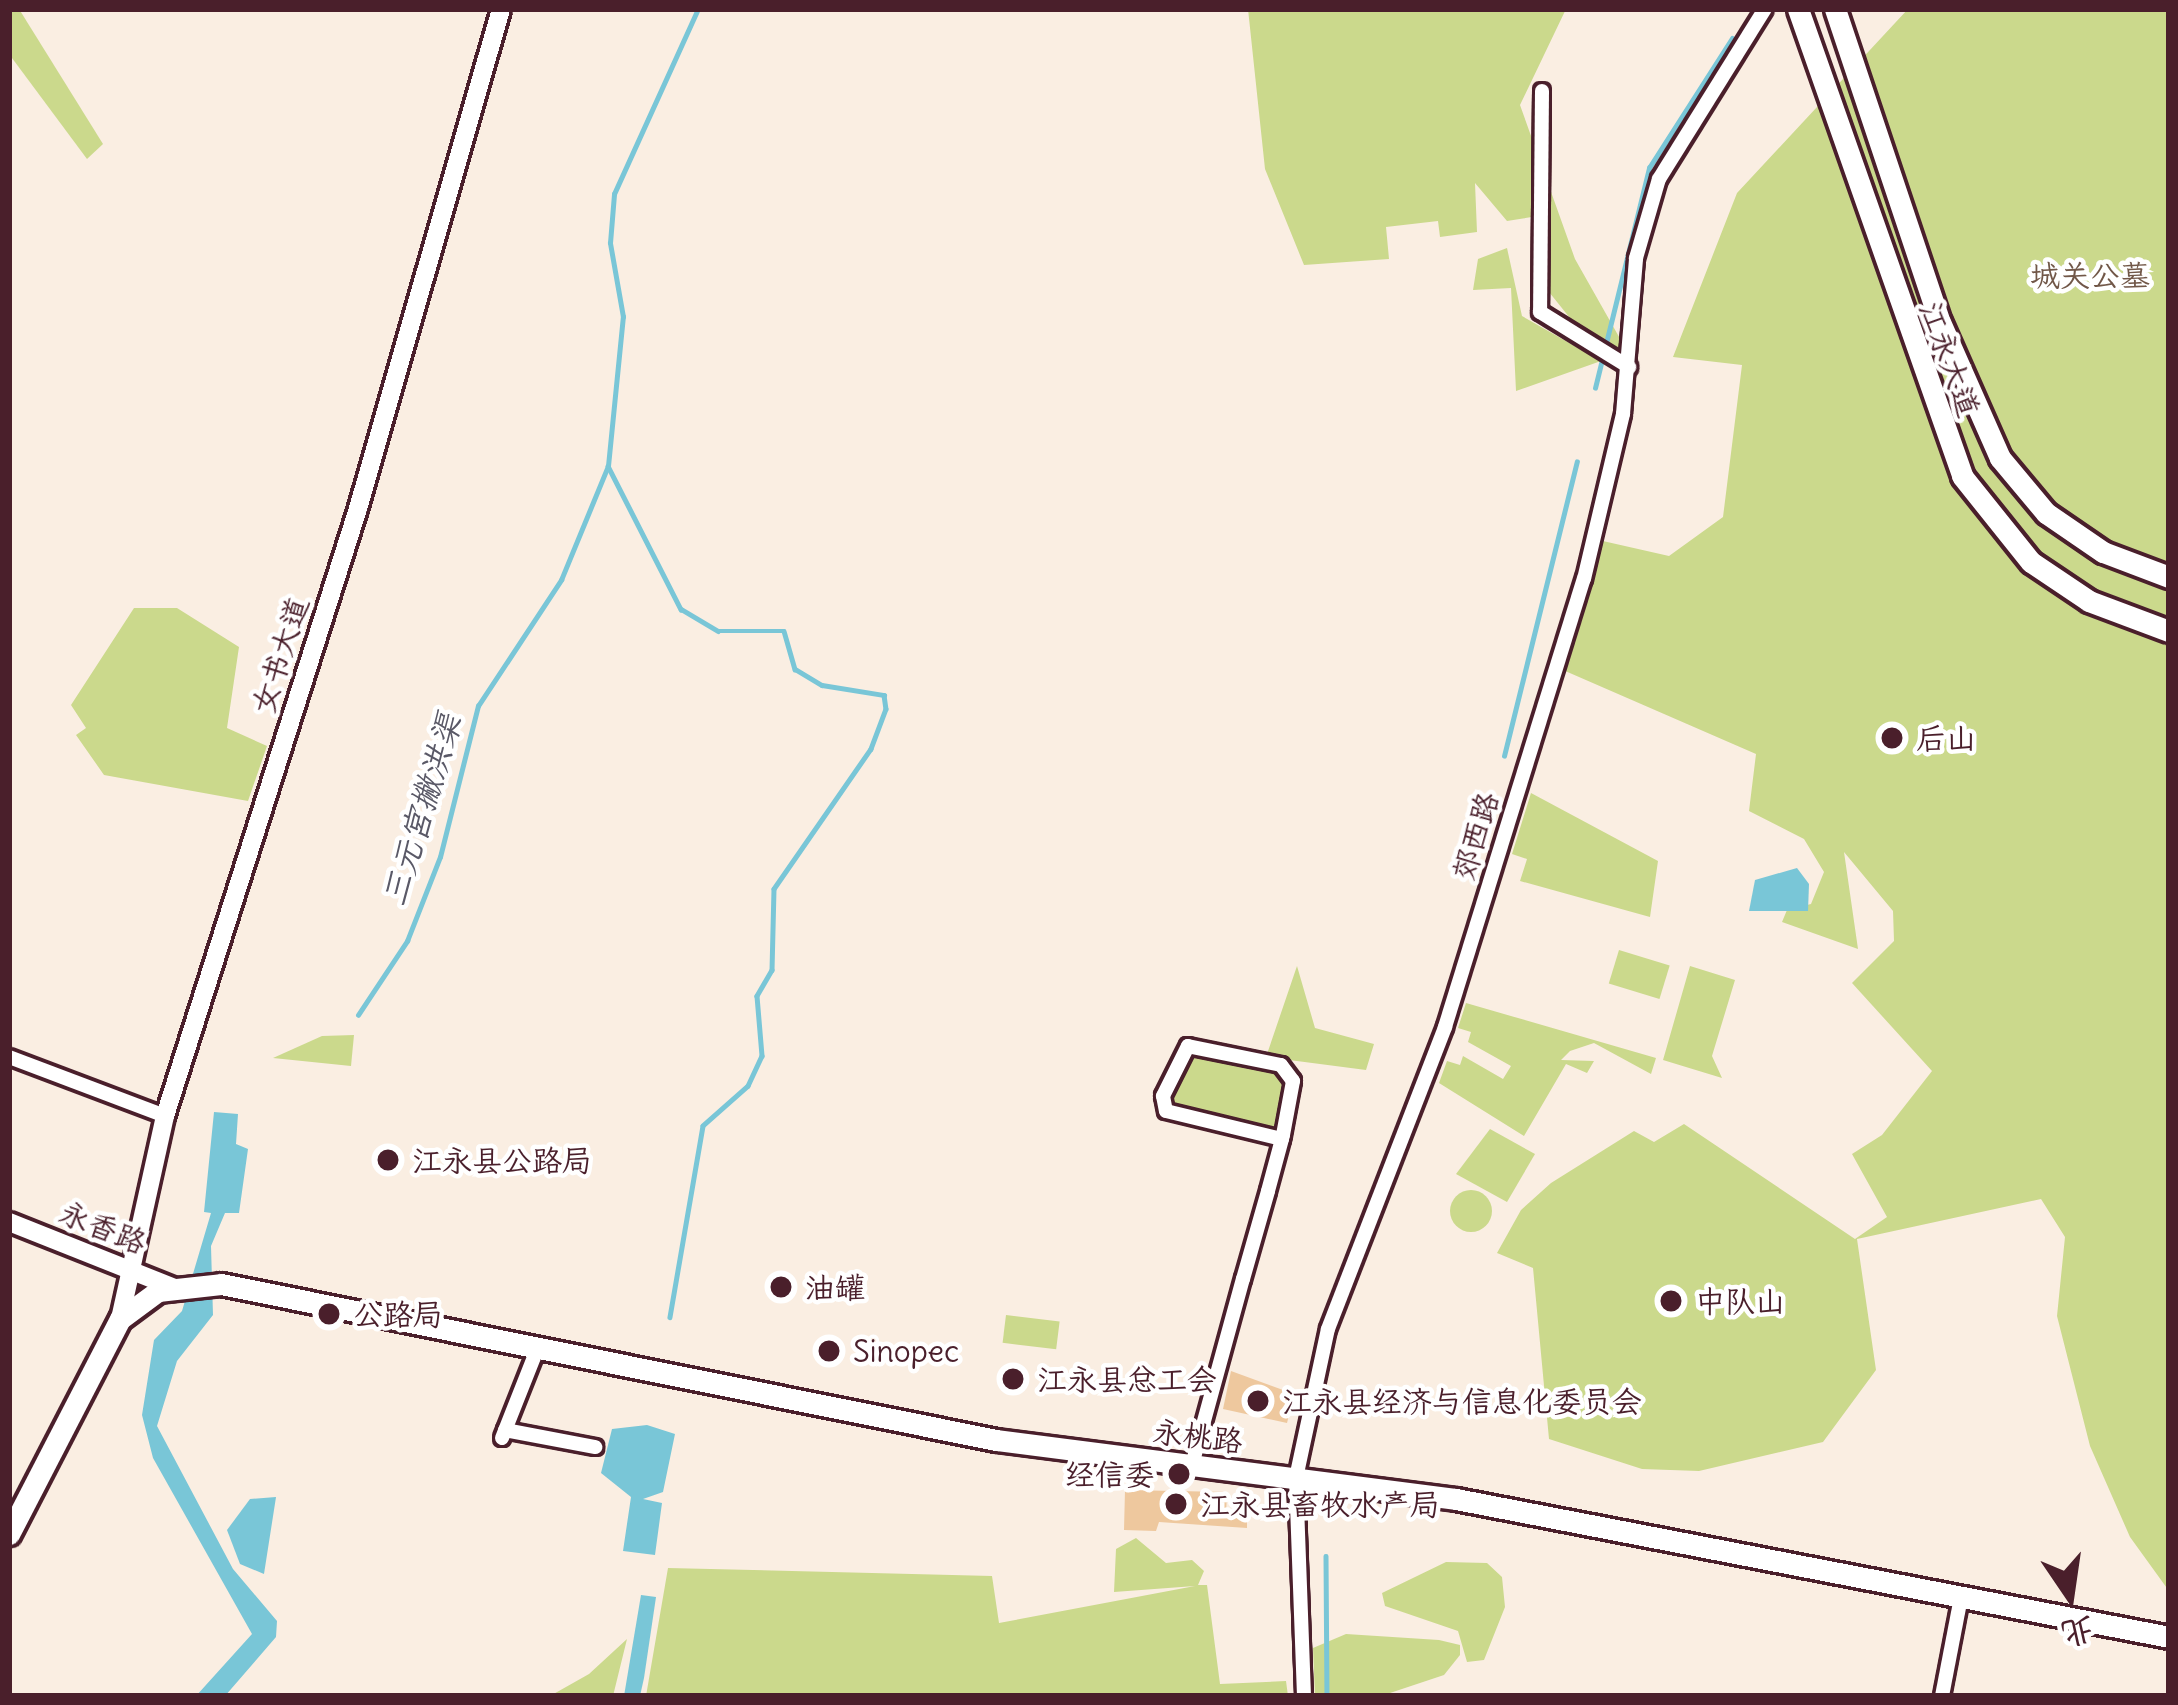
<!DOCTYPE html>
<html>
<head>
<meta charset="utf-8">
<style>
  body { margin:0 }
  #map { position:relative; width:2178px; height:1705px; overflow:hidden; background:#faeee2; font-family:Delius,"LXGW WenKai TC",sans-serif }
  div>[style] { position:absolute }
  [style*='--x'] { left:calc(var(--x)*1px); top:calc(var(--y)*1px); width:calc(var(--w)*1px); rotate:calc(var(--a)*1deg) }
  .green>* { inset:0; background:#cbd98c; transform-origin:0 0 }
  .round { border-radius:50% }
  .water>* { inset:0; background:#79c6d7 }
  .stream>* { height:4.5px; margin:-2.25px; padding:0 2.25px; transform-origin:2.25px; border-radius:2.25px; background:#79c6d7 }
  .building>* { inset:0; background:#eec89e }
  .roads { filter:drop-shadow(3px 0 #4a1f2b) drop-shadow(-3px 0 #4a1f2b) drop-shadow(0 3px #4a1f2b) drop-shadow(0 -3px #4a1f2b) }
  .minor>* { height:14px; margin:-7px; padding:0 7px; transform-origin:7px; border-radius:7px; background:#fff }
  .secondary>* { height:18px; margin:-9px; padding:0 9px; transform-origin:9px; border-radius:9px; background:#fff }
  .primary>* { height:21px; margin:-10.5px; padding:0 10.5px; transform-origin:10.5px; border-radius:10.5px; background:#fff }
  .dots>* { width:33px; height:33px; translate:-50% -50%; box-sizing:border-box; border:6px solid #fff; border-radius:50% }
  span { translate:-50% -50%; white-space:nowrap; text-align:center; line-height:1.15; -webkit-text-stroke:9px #fff; paint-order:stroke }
  .park-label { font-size:30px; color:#715748 }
  .street-label { font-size:30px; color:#4a1f2b }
  .poi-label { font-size:30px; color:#4a1f2b }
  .left { translate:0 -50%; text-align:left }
  .right { translate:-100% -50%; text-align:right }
  .water-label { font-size:33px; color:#5a5967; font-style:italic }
  .frame { position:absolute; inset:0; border:12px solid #4a1f2b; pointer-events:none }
  .north { position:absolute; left:2010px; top:1537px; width:120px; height:120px; -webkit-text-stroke:9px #fff; paint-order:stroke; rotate:167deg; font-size:33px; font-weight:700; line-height:48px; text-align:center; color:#4a1f2b }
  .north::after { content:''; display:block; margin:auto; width:42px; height:54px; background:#4a1f2b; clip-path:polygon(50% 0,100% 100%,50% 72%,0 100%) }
</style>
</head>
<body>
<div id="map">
  <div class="green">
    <div style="clip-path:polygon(9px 9px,19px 9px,103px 144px,87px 159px,9px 54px)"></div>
    <div style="clip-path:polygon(1248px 9px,1566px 9px,1520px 105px,1575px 259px,1627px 351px,1582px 333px,1549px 292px,1550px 214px,1507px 221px,1475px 183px,1477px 232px,1440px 237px,1438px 221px,1386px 227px,1389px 259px,1304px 265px,1265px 169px)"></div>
    <div style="clip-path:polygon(1908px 9px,2169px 9px,2169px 1591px,2130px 1537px,2090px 1446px,2057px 1316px,2065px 1237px,2041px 1199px,1857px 1239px,1876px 1370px,1823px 1442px,1699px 1471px,1642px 1469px,1549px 1439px,1533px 1268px,1497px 1253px,1521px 1210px,1551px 1183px,1634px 1131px,1654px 1142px,1684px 1124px,1855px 1239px,1887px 1217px,1852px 1154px,1882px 1135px,1932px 1071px,1852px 983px,1894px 941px,1893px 911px,1844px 852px,1858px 949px,1782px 922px,1787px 910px,1811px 904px,1824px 872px,1804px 839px,1749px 811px,1756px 754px,1556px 667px,1594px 539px,1669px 556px,1723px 517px,1742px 365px,1673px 357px,1737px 193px)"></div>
    <div style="clip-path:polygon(1507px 248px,1522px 316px,1601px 361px,1516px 391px,1511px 288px,1473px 290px,1478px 259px)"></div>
    <div style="clip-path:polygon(134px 608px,177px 608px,239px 647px,227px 728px,267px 746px,248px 801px,104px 775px,76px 735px,86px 728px,71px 705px)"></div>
    <div style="clip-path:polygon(1531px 793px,1658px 861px,1650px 917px,1520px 881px,1527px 859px,1512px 854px)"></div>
    <div style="left:1619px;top:950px;width:53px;height:35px;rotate:17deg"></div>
    <div style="clip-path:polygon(1297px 966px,1315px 1028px,1374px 1044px,1366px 1070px,1266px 1057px)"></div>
    <div style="clip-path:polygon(1690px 966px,1735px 980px,1712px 1056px,1722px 1078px,1663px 1060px)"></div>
    <div style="clip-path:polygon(1466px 1003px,1656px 1058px,1651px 1074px,1594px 1043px,1570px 1051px,1561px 1060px,1594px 1061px,1587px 1073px,1566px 1064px,1524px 1136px,1439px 1083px,1447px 1061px,1460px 1065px,1463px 1056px,1503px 1079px,1511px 1066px,1468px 1042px,1471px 1032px,1458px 1028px)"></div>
    <div style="clip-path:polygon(354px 1035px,351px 1066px,273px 1058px,322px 1036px)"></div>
    <div style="clip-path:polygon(1188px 1046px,1288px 1069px,1282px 1139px,1166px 1111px,1163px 1096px)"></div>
    <div style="clip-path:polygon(1490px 1129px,1535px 1154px,1507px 1202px,1456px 1174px)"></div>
    <div class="round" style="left:1450px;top:1190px;width:42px;height:42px"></div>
    <div style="left:1006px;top:1315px;width:54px;height:28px;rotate:7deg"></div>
    <div style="clip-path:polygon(1136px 1538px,1166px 1563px,1192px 1560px,1204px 1571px,1198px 1585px,1207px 1585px,1220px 1684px,1286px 1681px,1288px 1696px,646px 1696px,668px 1568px,992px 1576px,999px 1623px,1195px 1586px,1114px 1592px,1116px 1549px)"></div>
    <div style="clip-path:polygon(1446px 1562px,1487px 1563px,1502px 1577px,1505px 1607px,1484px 1660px,1467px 1662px,1458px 1631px,1385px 1606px,1382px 1593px)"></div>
    <div style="clip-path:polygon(1346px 1634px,1439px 1640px,1460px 1645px,1460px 1655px,1444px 1675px,1381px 1696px,1315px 1696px,1313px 1648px)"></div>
    <div style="clip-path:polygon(627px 1639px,613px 1696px,550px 1696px,589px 1674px)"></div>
  </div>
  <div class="water">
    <div style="clip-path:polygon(1797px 868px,1809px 884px,1808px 911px,1749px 911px,1755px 880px)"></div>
    <div style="clip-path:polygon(214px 1112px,238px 1114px,236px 1144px,248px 1149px,239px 1213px,225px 1213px,211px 1246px,213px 1315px,177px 1361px,157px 1426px,233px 1569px,277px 1621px,276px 1637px,225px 1696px,196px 1696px,252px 1634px,153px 1458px,142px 1415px,154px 1340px,182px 1311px,211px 1213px,204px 1212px)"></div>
    <div style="clip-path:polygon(647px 1425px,675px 1434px,663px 1492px,643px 1499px,662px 1503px,655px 1555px,623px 1551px,631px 1497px,601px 1473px,612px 1429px)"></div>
    <div style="clip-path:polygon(276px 1497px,264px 1574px,240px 1564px,227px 1530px,250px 1499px)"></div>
    <div style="clip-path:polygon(641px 1595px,656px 1597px,644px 1678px,640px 1696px,624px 1696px)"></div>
  </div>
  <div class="stream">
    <div style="--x:1595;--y:388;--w:227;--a:-76.2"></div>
    <div style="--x:1649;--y:168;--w:154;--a:-57.4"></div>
    <div style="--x:608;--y:466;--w:161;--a:63"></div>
    <div style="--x:681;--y:609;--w:43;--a:30.7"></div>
    <div style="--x:718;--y:631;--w:66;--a:0"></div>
    <div style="--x:784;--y:631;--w:40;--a:74"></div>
    <div style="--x:795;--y:669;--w:31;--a:31"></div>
    <div style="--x:822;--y:685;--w:63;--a:9.2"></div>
    <div style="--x:884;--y:695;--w:14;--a:82"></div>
    <div style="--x:886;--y:709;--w:43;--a:110.6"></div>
    <div style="--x:871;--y:749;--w:170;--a:124.7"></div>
    <div style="--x:774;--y:889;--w:81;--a:91.4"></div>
    <div style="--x:772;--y:970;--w:30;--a:120"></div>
    <div style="--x:757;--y:996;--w:60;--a:85.2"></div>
    <div style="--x:762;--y:1056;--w:33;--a:115"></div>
    <div style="--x:748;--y:1086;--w:60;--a:138.4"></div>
    <div style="--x:703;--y:1126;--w:194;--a:99.8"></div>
    <div style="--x:1504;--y:756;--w:303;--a:-76.1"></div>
    <div style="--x:1461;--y:953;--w:78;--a:-74.4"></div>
    <div style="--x:358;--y:1015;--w:89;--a:-56.5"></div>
    <div style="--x:407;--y:941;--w:90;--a:-68.6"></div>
    <div style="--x:440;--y:857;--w:156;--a:-75.9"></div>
    <div style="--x:478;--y:706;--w:151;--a:-56.6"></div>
    <div style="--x:561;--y:580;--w:123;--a:-67.6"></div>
    <div style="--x:608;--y:466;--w:150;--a:-84.3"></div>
    <div style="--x:623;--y:317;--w:75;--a:-100"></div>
    <div style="--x:610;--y:243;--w:49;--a:-85.3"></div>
    <div style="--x:614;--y:194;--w:203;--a:-65.6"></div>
    <div style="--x:1347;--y:1262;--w:72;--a:-68.8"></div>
    <div style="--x:1297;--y:1441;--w:18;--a:-77"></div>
    <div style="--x:1326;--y:1556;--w:140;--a:89.6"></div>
  </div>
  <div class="building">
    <div style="clip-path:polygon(1231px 1371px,1294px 1394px,1287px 1423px,1223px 1409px)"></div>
    <div style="clip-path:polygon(1125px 1490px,1227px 1492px,1226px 1516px,1247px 1515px,1247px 1528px,1159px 1522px,1156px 1531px,1124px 1530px)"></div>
  </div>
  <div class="roads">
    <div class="minor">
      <div style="--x:1542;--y:91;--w:221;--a:90.5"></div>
      <div style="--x:1540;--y:312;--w:105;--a:31.7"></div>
      <div style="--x:9;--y:1057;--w:167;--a:20.7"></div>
      <div style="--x:505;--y:1430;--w:92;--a:10.7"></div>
      <div style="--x:502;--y:1438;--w:98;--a:-68.4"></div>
      <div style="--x:1192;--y:1465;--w:193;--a:-74.7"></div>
      <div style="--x:1243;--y:1279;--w:91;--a:-74.1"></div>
      <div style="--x:1268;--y:1191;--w:54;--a:-74.9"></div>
      <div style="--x:1282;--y:1139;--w:4;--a:-76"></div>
      <div style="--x:1283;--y:1135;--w:55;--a:-79.5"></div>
      <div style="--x:1293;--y:1081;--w:20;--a:-127"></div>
      <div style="--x:1281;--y:1065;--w:95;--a:-168.5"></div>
      <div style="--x:1188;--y:1046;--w:56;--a:116.6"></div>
      <div style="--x:1163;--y:1096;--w:15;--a:79"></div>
      <div style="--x:1166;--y:1111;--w:119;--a:13.6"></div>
      <div style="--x:1304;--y:1696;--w:218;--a:-92.1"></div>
      <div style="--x:1296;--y:1478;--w:152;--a:-77.9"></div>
      <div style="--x:1328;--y:1329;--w:324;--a:-68.8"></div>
      <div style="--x:1445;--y:1027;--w:469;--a:-72.8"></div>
      <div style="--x:1584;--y:579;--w:170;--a:-76.7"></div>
      <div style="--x:1623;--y:414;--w:157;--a:-85.2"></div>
      <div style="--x:1636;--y:258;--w:82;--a:-73.8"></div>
      <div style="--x:1659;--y:179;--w:200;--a:-58.1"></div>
      <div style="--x:1942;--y:1696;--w:101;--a:-79.1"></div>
    </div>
    <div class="secondary">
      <div style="--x:9;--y:1222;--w:179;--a:21.7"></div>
      <div style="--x:120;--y:1319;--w:208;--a:-77.5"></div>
      <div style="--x:165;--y:1116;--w:634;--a:-72.37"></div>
      <div style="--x:357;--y:512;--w:523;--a:-74.02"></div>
    </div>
    <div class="primary">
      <div style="--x:1798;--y:9;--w:495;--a:70.6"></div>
      <div style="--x:1962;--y:476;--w:110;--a:51.3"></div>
      <div style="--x:2031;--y:562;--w:70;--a:33.9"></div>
      <div style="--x:2089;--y:601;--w:85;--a:20.6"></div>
      <div style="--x:1835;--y:9;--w:330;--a:71.5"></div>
      <div style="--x:1940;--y:322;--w:149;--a:66.2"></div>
      <div style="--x:2000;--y:458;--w:72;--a:50.1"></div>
      <div style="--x:2046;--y:513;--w:69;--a:34.4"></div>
      <div style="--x:2103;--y:552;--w:71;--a:20.7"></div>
      <div style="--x:9;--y:1534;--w:242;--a:-62.7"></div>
      <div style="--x:120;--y:1319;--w:47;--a:-36.4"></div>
      <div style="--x:158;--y:1291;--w:63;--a:-6.3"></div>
      <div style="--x:221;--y:1284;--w:791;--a:11.38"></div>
      <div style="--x:996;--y:1440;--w:464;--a:7.3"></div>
      <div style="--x:1456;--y:1499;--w:726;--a:10.95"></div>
    </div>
  </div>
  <div class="dots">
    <div style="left:1892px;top:738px;background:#4a1f2b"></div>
    <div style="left:388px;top:1160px;background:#4a1f2b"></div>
    <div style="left:781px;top:1287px;background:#4a1f2b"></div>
    <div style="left:1671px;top:1301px;background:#4a1f2b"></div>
    <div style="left:329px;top:1314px;background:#4a1f2b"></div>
    <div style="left:829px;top:1351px;background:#4a1f2b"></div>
    <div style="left:1013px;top:1379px;background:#4a1f2b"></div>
    <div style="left:1258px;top:1401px;background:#4a1f2b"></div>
    <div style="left:1179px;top:1474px;background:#4a1f2b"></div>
    <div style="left:1176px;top:1504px;background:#4a1f2b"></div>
  </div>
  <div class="park-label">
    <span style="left:2090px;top:275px">城关公墓</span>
  </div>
  <div class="street-label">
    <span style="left:1950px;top:359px;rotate:70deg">江永大道</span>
    <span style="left:280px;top:655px;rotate:-72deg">女书大道</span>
    <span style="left:1475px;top:836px;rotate:-73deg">郊西路</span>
    <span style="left:103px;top:1227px;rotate:22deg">永香路</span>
    <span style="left:1198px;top:1436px;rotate:7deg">永桃路</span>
  </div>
  <div class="poi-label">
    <span class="left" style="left:1916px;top:738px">后山</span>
    <span class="left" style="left:412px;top:1160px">江永县公路局</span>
    <span class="left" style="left:805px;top:1287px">油罐</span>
    <span class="left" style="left:1695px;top:1301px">中队山</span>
    <span class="left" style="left:353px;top:1314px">公路局</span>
    <span class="left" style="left:853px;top:1351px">Sinopec</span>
    <span class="left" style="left:1037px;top:1379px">江永县总工会</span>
    <span class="left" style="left:1282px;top:1401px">江永县经济与信息化委员会</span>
    <span class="right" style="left:1155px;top:1474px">经信委</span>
    <span class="left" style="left:1200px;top:1504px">江永县畜牧水产局</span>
  </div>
  <div class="water-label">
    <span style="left:422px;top:810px;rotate:-73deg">三元宫撇洪渠</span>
  </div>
  <div class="frame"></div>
  <div class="north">北</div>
</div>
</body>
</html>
